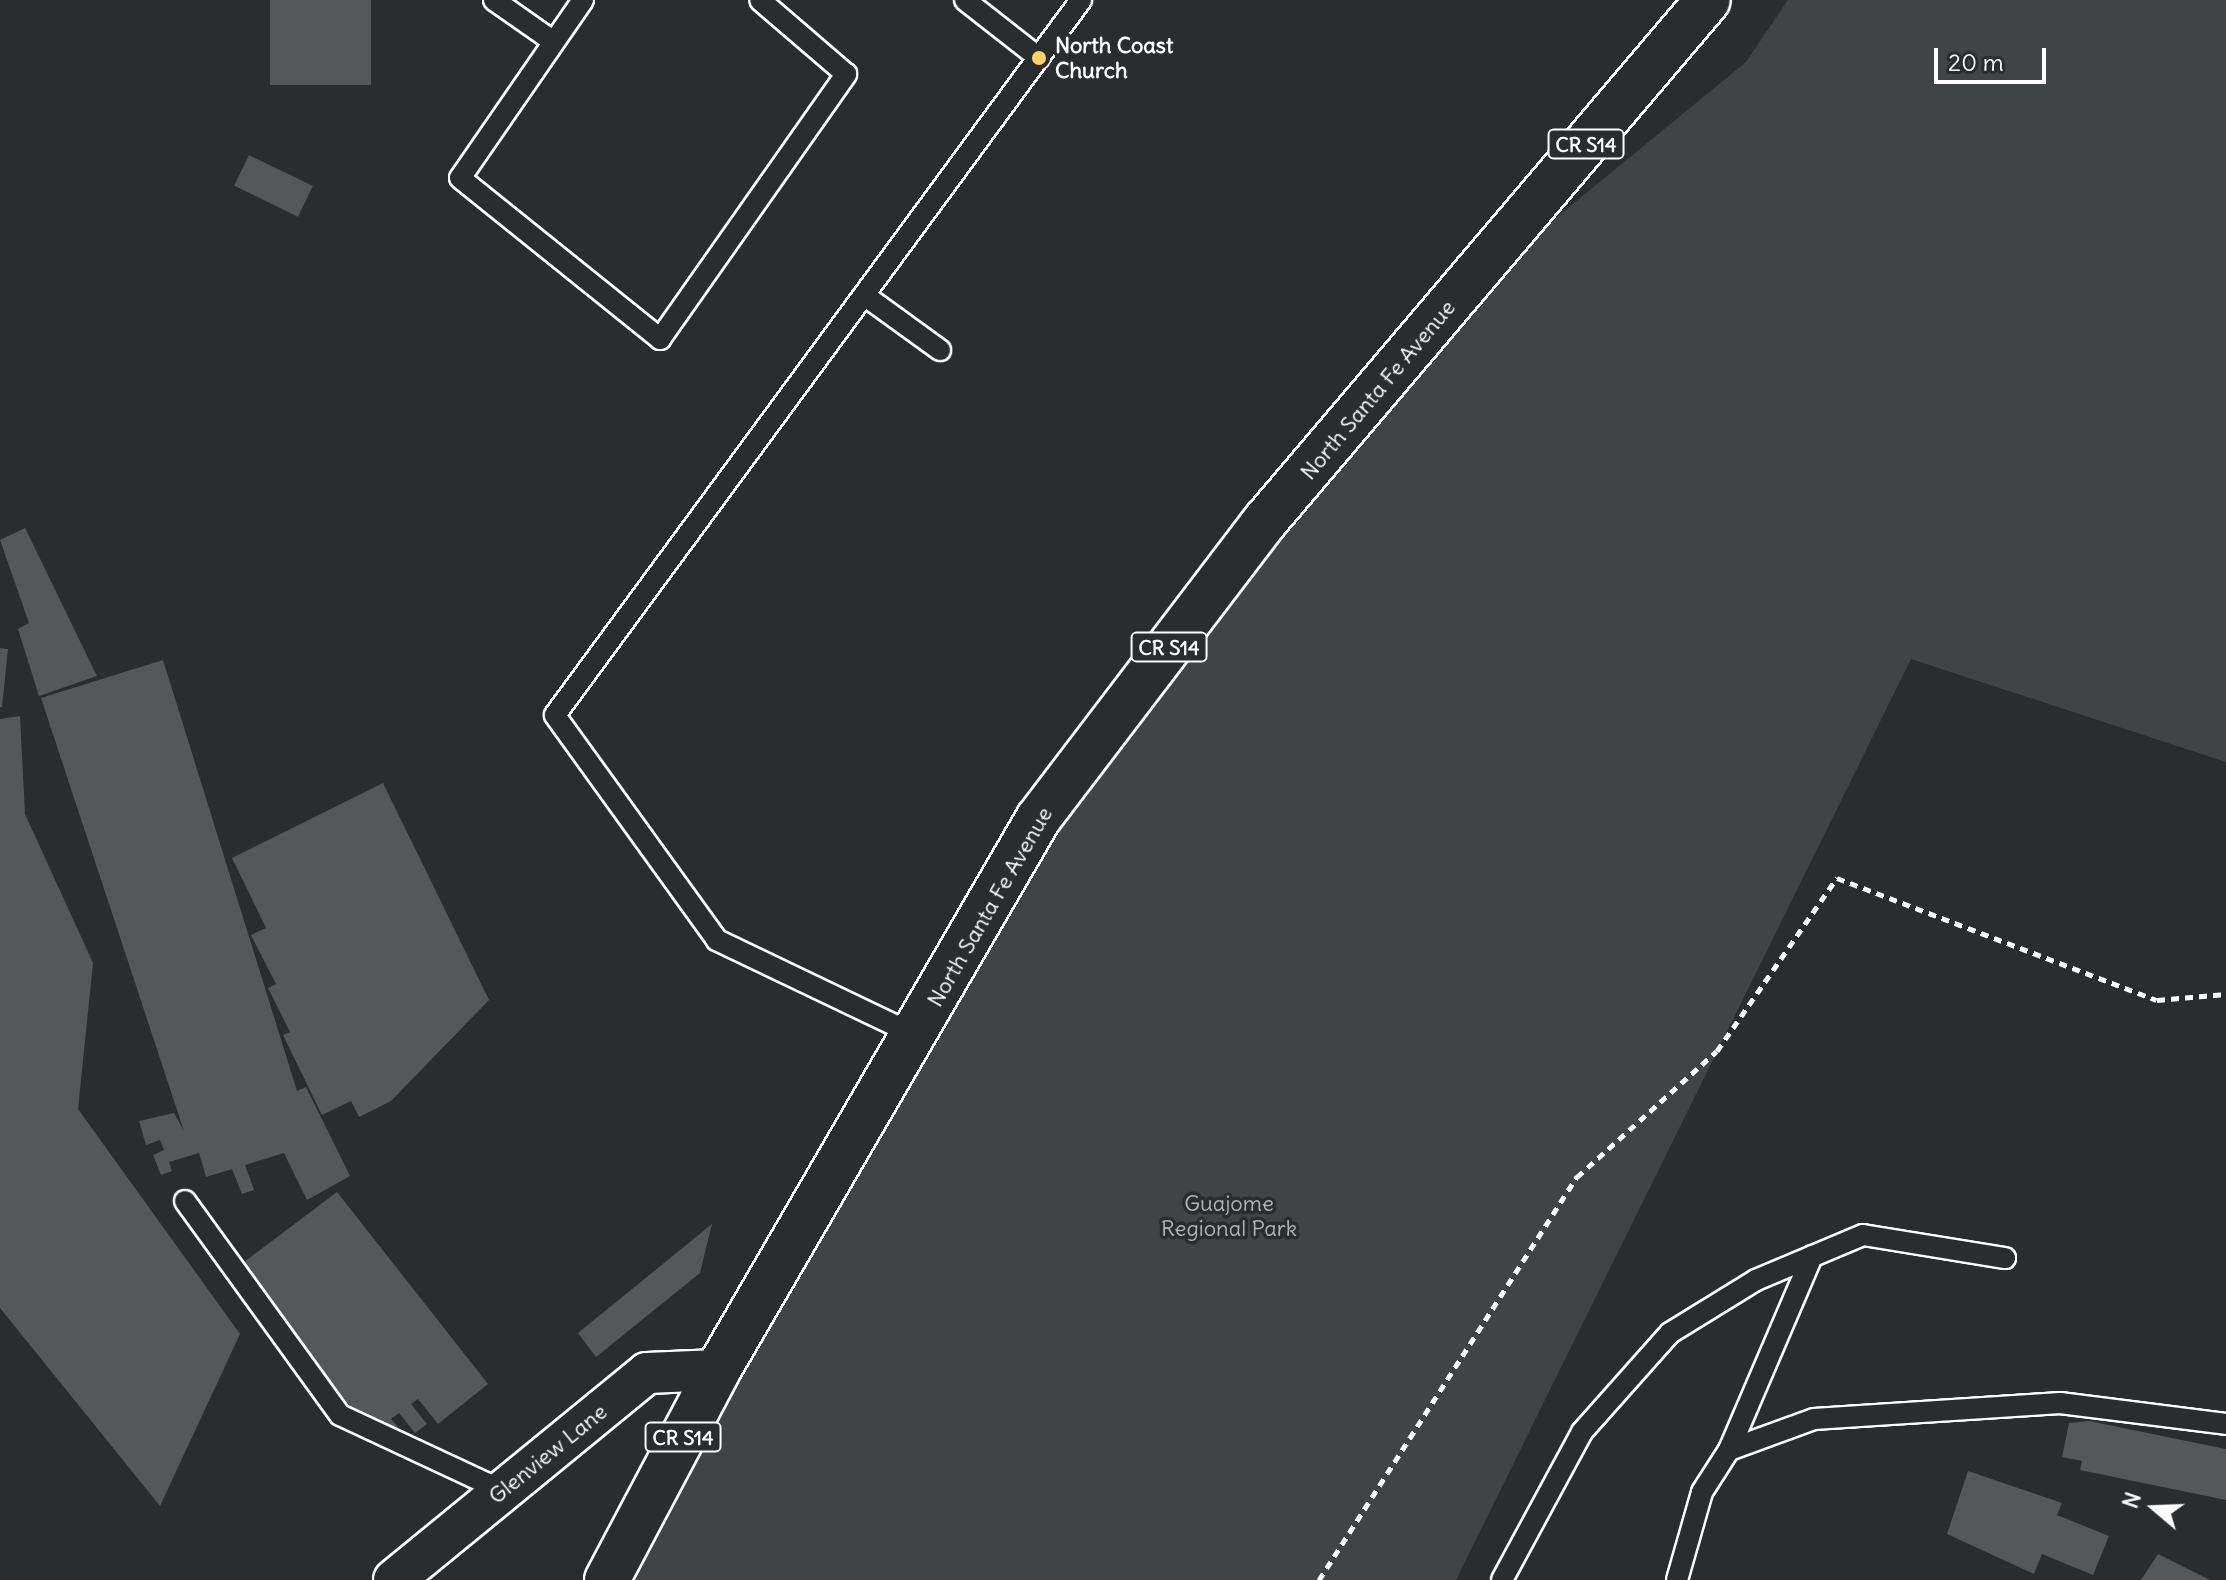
<!DOCTYPE html>
<html>
<head>
<meta charset="utf-8">
<style>
  body { margin:0 }
  #map { position:relative; width:2226px; height:1580px; overflow:hidden; background:#2a2d2e; font-family:Delius,sans-serif }
  div>[style] { position:absolute }
  [style*='--x'] { left:calc(var(--x)*1px); top:calc(var(--y)*1px); width:calc(var(--w)*1px); rotate:calc(var(--a)*1deg) }
  .green>* { inset:0; background:#414445 }
  .building>* { inset:0; background:#555758; transform-origin:0 0 }
  .path>* { height:5px; margin-top:-2.5px; transform-origin:0; background:repeating-linear-gradient(90deg,#fff 0 8px,transparent 0 14px) }
  .roads { filter:drop-shadow(2px 0 #fff) drop-shadow(-2px 0 #fff) drop-shadow(0 2px #fff) drop-shadow(0 -2px #fff) }
  .service>* { height:20px; margin:-10px; padding:0 10px; transform-origin:10px; border-radius:10px; background:#2a2d2e }
  .minor>* { height:40px; margin:-20px; padding:0 20px; transform-origin:20px; border-radius:20px; background:#2a2d2e }
  .primary>* { height:44px; margin:-22px; padding:0 22px; transform-origin:22px; border-radius:22px; background:#2a2d2e }
  .dots>* { width:22px; height:22px; translate:-50% -50%; box-sizing:border-box; border:4px solid #2a2d2e; border-radius:50% }
  span { translate:-50% -50%; white-space:nowrap; text-align:center; line-height:1.15; -webkit-text-stroke:7px #2a2d2e; paint-order:stroke }
  .shield-label span { padding:2px 6px; background:#2a2d2e; border:2px solid; border-radius:6px; -webkit-text-stroke-width:0 }
  .shield-label { font-size:20px; color:#fff; font-weight:700 }
  .poi-label { font-size:22px; color:#fff; font-weight:700 }
  .left { translate:0 -50%; text-align:left }
  .street-label { font-size:22px; color:#fff }
  .park-label { font-size:22px; color:#b3b4b5 }
  .north { position:absolute; left:2114px; top:1468px; width:80px; height:80px; -webkit-text-stroke:6px #2a2d2e; paint-order:stroke; rotate:289deg; font-size:22px; font-weight:700; line-height:32px; text-align:center; color:#fff }
  .north::after { content:''; display:block; margin:auto; width:28px; height:36px; background:#fff; clip-path:polygon(50% 0,100% 100%,50% 72%,0 100%) }
  .scale { position:absolute; left:1934px; top:48px; width:112px; height:36px; box-sizing:border-box; border:4px solid #fff; border-top:0; padding-left:10px; font-size:24px; line-height:28px; white-space:nowrap; color:#fff; -webkit-text-stroke:6px #2a2d2e; paint-order:stroke }
</style>
</head>
<body>
<div id="map">
  <div class="green">
    <div style="clip-path:polygon(1788px 0,2226px 0,2226px 762px,1911px 659px,1456px 1580px,610px 1580px,980px 913px,1468px 290px,1746px 62px)"></div>
  </div>
  <div class="building">
    <div style="left:270px;top:0;width:101px;height:85px"></div>
    <div style="left:249px;top:155px;width:71px;height:34px;rotate:26deg"></div>
    <div style="clip-path:polygon(25px 528px,97px 676px,39px 696px,18px 629px,29px 623px,0 540px)"></div>
    <div style="clip-path:polygon(0 648px,8px 649px,2px 707px,0 707px)"></div>
    <div style="clip-path:polygon(163px 660px,297px 1091px,306px 1087px,350px 1176px,307px 1200px,284px 1153px,245px 1165px,254px 1190px,242px 1194px,232px 1169px,206px 1177px,199px 1153px,169px 1162px,172px 1171px,161px 1175px,153px 1155px,164px 1150px,160px 1140px,146px 1145px,139px 1121px,174px 1113px,184px 1131px,41px 698px)"></div>
    <div style="clip-path:polygon(20px 716px,25px 814px,93px 963px,78px 1109px,240px 1334px,160px 1506px,0 1308px,0 719px)"></div>
    <div style="clip-path:polygon(383px 783px,489px 1000px,391px 1101px,359px 1117px,351px 1101px,322px 1115px,283px 1035px,290px 1032px,268px 988px,276px 984px,251px 935px,266px 928px,232px 858px)"></div>
    <div style="clip-path:polygon(337px 1192px,488px 1384px,438px 1424px,418px 1399px,411px 1404px,427px 1424px,415px 1433px,399px 1413px,391px 1419px,403px 1433px,372px 1434px,240px 1265px)"></div>
    <div style="clip-path:polygon(712px 1224px,700px 1273px,596px 1357px,578px 1333px)"></div>
    <div style="clip-path:polygon(2089px 1421px,2226px 1449px,2226px 1500px,2080px 1470px,2082px 1461px,2062px 1457px,2069px 1423px)"></div>
    <div style="clip-path:polygon(1968px 1471px,2062px 1503px,2057px 1515px,2109px 1536px,2093px 1575px,2042px 1554px,2034px 1574px,1947px 1534px)"></div>
    <div style="clip-path:polygon(2158px 1554px,2210px 1580px,2141px 1580px)"></div>
  </div>
  <div class="path">
    <div style="--x:1319;--y:1580;--w:479;--a:-57.4"></div>
    <div style="--x:1577;--y:1177;--w:188;--a:-42"></div>
    <div style="--x:1717;--y:1051;--w:211;--a:-55.3"></div>
    <div style="--x:1837;--y:878;--w:342;--a:20.9"></div>
    <div style="--x:2157;--y:1000;--w:69;--a:-5"></div>
  </div>
  <div class="roads">
    <div class="service">
      <div style="--x:494;--y:0;--w:73;--a:35"></div>
      <div style="--x:583;--y:0;--w:216;--a:124.6"></div>
      <div style="--x:460;--y:178;--w:257;--a:38.8"></div>
      <div style="--x:660;--y:339;--w:324;--a:-54.9"></div>
      <div style="--x:846;--y:74;--w:113;--a:-139.3"></div>
      <div style="--x:965;--y:0;--w:94;--a:38.1"></div>
      <div style="--x:864;--y:295;--w:94;--a:35.9"></div>
      <div style="--x:915;--y:1035;--w:220;--a:-154.4"></div>
      <div style="--x:717;--y:940;--w:277;--a:-125.8"></div>
      <div style="--x:555;--y:715;--w:888;--a:-53.66"></div>
      <div style="--x:185;--y:1201;--w:264;--a:54.1"></div>
      <div style="--x:340;--y:1415;--w:180;--a:25"></div>
      <div style="--x:1729;--y:1450;--w:211;--a:-66.8"></div>
      <div style="--x:1502;--y:1580;--w:168;--a:-61.6"></div>
      <div style="--x:1582;--y:1432;--w:132;--a:-48.4"></div>
      <div style="--x:1670;--y:1333;--w:101;--a:-31.6"></div>
      <div style="--x:1756;--y:1280;--w:116;--a:-22.8"></div>
      <div style="--x:1863;--y:1235;--w:144;--a:9.2"></div>
      <div style="--x:1677;--y:1580;--w:91;--a:-74.1"></div>
      <div style="--x:1702;--y:1492;--w:50;--a:-57.3"></div>
      <div style="--x:1729;--y:1450;--w:90;--a:-20"></div>
      <div style="--x:1814;--y:1419;--w:247;--a:-3.7"></div>
      <div style="--x:2060;--y:1403;--w:167;--a:7.2"></div>
    </div>
    <div class="minor">
      <div style="--x:394;--y:1580;--w:327;--a:-39.3"></div>
      <div style="--x:647;--y:1373;--w:71;--a:-2.4"></div>
    </div>
    <div class="primary">
      <div style="--x:607;--y:1580;--w:238;--a:-62.1"></div>
      <div style="--x:718;--y:1370;--w:637;--a:-59.85"></div>
      <div style="--x:1038;--y:819;--w:376;--a:-52.7"></div>
      <div style="--x:1266;--y:520;--w:682;--a:-49.64"></div>
    </div>
  </div>
  <div class="dots">
    <div style="left:1039px;top:58px;background:#ffd166"></div>
  </div>
  <div class="shield-label">
    <span style="left:1586px;top:144px">CR S14</span>
    <span style="left:1169px;top:647px">CR S14</span>
    <span style="left:683px;top:1437px">CR S14</span>
  </div>
  <div class="poi-label">
    <span class="left" style="left:1055px;top:58px">North Coast<br>Church</span>
  </div>
  <div class="street-label">
    <span style="left:1378px;top:390px;rotate:-50deg">North Santa Fe Avenue</span>
    <span style="left:990px;top:907px;rotate:-60deg">North Santa Fe Avenue</span>
    <span style="left:548px;top:1454px;rotate:-39deg">Glenview Lane</span>
  </div>
  <div class="park-label">
    <span style="left:1229px;top:1216px">Guajome<br>Regional Park</span>
  </div>
  <div class="north">N</div>
  <div class="scale">20 m</div>
</div>
</body>
</html>
